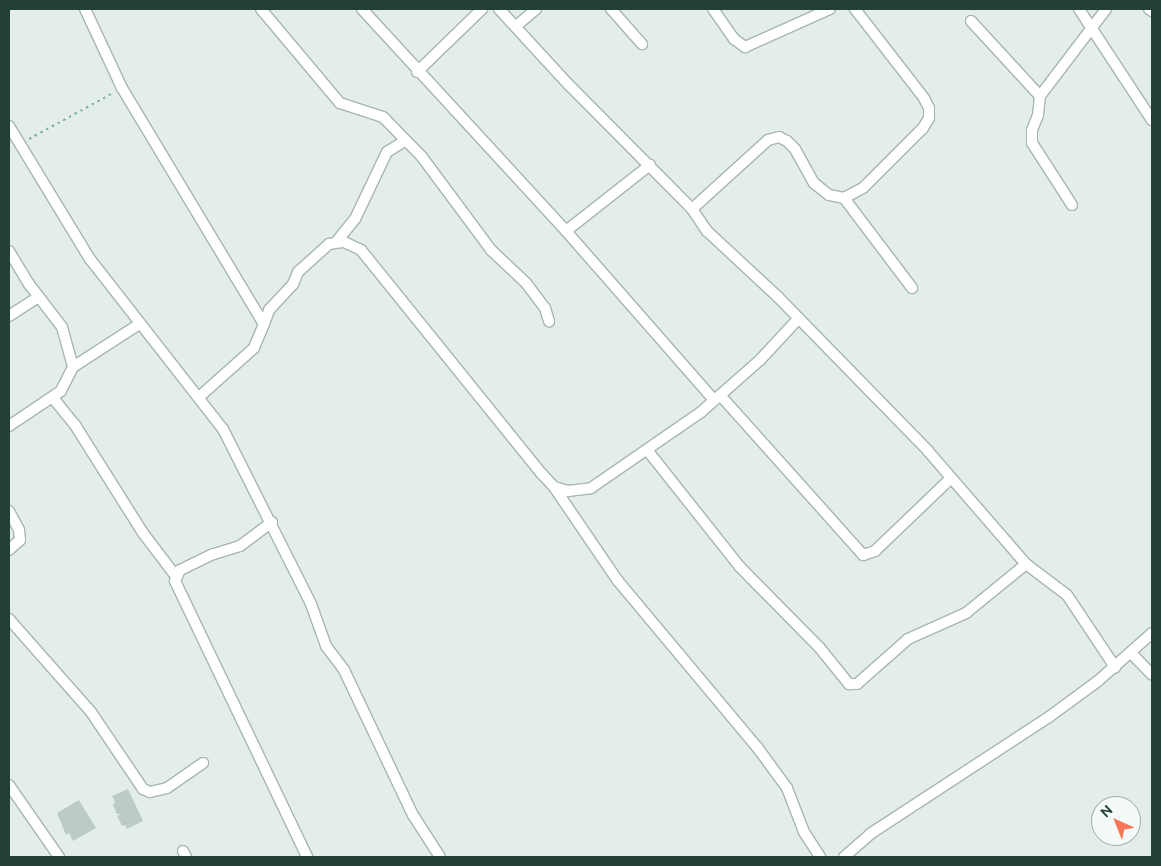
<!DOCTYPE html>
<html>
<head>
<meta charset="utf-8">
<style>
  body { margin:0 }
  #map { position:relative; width:1161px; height:866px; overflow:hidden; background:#e4eee9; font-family:Ubuntu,sans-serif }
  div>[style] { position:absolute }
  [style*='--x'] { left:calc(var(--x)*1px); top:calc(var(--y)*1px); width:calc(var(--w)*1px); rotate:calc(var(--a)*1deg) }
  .building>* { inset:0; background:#bcccc4 }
  .path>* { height:2px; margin-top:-1px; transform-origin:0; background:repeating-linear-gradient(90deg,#83b2a1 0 2.5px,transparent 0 6.5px) }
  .roads { filter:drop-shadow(1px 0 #a6b6b0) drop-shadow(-1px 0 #a6b6b0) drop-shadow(0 1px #a6b6b0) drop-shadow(0 -1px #a6b6b0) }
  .street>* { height:10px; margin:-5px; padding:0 5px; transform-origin:5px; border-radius:5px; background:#fff }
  span { translate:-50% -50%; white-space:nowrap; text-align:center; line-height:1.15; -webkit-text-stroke:5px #f4faf7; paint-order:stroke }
  .frame { position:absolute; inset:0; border:10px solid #224037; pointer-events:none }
  .north { position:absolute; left:1091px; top:796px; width:50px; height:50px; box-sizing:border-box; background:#f4faf7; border:1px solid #a0b0aa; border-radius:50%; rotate:316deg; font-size:14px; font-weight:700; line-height:20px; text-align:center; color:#224037 }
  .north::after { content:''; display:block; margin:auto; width:18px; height:22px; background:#f77859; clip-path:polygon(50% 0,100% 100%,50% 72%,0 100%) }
</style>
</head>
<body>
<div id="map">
  <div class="building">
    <div style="clip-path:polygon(128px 789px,143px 821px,127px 829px,125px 825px,122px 826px,117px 816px,121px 814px,117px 814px,113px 805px,115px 802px,112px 796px)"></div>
    <div style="clip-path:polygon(79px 800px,96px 828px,73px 841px,69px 833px,66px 835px,57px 813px)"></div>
  </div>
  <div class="path">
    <div style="--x:29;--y:139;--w:96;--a:-28.7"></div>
  </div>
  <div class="roads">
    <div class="street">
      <div style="--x:85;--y:9;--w:87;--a:64.9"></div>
      <div style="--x:122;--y:88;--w:275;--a:59"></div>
      <div style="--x:264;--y:324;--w:26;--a:113"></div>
      <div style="--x:254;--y:348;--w:74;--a:138.3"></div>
      <div style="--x:261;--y:9;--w:123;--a:50"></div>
      <div style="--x:340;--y:103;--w:45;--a:18"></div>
      <div style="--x:383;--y:117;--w:56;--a:45.7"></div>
      <div style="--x:422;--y:157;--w:116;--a:53.4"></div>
      <div style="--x:491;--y:250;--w:48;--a:43.3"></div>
      <div style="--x:526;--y:283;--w:31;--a:53"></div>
      <div style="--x:545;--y:308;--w:14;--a:73"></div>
      <div style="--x:362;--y:9;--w:301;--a:47.4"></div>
      <div style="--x:566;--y:231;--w:225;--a:48.8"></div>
      <div style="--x:499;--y:9;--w:103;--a:47.4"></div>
      <div style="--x:569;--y:85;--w:175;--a:45.2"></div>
      <div style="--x:692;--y:209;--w:27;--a:56"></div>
      <div style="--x:707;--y:231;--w:96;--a:42.9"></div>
      <div style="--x:777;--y:296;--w:216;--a:45.7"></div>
      <div style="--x:928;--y:451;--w:150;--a:49.1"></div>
      <div style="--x:1026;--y:564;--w:51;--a:37.1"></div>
      <div style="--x:1067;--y:595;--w:87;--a:56.3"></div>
      <div style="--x:611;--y:9;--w:47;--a:48.5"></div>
      <div style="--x:713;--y:9;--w:37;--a:55"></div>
      <div style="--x:734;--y:39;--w:14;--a:36"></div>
      <div style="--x:745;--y:47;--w:93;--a:-24.1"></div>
      <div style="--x:1079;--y:9;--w:133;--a:56.7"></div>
      <div style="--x:1149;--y:9;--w:4;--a:34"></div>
      <div style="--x:971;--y:21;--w:102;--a:47.4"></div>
      <div style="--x:516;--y:26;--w:26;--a:-40"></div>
      <div style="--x:417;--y:72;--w:91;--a:-44.1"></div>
      <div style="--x:9;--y:126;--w:156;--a:58.7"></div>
      <div style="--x:90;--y:259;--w:216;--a:52"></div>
      <div style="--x:223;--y:429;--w:196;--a:63.3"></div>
      <div style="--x:311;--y:604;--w:45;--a:70.3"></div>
      <div style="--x:326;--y:646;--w:30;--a:53"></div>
      <div style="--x:344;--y:670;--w:161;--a:64.6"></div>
      <div style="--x:413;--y:815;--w:50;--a:57.3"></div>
      <div style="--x:844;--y:198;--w:113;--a:52.9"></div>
      <div style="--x:1072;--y:205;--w:74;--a:-122.8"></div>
      <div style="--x:1032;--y:143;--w:13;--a:-90"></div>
      <div style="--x:1032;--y:130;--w:16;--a:-68"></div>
      <div style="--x:1038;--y:115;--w:19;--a:-84"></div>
      <div style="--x:1040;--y:96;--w:109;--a:-52.8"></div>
      <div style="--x:692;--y:209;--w:103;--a:-42.2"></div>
      <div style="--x:768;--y:140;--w:11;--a:-15"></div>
      <div style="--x:779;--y:137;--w:9;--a:27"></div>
      <div style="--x:787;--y:141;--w:11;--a:45"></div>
      <div style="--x:795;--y:149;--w:39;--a:61"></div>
      <div style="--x:814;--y:183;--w:19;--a:39"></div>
      <div style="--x:829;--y:195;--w:15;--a:11"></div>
      <div style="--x:844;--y:198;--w:21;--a:-28"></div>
      <div style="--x:863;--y:188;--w:85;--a:-45"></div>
      <div style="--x:923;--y:128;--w:12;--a:-59"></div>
      <div style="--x:929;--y:118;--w:10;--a:-90"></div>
      <div style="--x:929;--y:108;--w:11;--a:-117"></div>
      <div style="--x:924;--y:98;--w:113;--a:-127.8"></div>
      <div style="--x:566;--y:231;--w:107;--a:-38.2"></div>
      <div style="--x:337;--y:241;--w:28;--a:-51"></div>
      <div style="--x:355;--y:219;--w:74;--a:-64.5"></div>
      <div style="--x:387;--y:152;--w:22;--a:-32"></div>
      <div style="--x:9;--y:251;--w:39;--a:59"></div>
      <div style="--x:29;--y:284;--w:54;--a:52.5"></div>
      <div style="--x:62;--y:327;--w:41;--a:74.6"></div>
      <div style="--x:73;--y:367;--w:27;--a:117"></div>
      <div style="--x:61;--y:391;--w:63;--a:146.1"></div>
      <div style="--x:9;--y:316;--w:35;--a:-33"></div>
      <div style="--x:264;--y:324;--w:15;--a:-70"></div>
      <div style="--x:269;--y:310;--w:35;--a:-47"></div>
      <div style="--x:293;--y:284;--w:13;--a:-67"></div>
      <div style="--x:298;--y:272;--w:42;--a:-42.1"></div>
      <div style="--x:329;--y:244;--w:15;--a:-8"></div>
      <div style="--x:344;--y:242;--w:19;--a:25"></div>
      <div style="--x:361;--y:250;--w:288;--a:51.1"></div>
      <div style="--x:542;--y:474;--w:18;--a:47"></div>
      <div style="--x:554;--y:487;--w:15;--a:16"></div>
      <div style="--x:568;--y:491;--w:23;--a:-7"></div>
      <div style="--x:591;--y:488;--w:134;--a:-34.6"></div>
      <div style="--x:701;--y:412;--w:79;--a:-41.4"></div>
      <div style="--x:760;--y:360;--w:57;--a:-47.1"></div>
      <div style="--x:73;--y:367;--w:77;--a:-32.9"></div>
      <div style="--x:720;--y:395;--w:215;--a:48.2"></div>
      <div style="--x:863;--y:555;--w:13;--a:-18"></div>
      <div style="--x:875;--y:551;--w:105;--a:-43.8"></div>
      <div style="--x:53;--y:398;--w:35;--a:51"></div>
      <div style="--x:75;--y:425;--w:128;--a:57.8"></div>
      <div style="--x:143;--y:533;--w:53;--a:52.7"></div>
      <div style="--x:648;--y:451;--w:148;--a:51.6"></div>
      <div style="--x:740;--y:567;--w:112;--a:45.4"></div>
      <div style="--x:819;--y:647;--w:48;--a:51"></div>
      <div style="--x:849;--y:684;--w:8;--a:0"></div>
      <div style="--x:857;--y:684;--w:68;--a:-41.4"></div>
      <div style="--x:908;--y:639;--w:64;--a:-24.1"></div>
      <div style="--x:966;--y:613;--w:77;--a:-39.2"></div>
      <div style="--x:554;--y:487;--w:114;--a:55.8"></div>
      <div style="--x:618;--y:581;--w:217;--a:50.1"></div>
      <div style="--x:757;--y:747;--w:51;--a:53.8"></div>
      <div style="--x:787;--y:788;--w:47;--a:68.9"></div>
      <div style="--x:804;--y:832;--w:30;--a:57"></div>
      <div style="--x:9;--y:511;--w:21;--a:62"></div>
      <div style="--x:19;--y:530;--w:10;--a:84"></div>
      <div style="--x:20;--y:540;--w:15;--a:138"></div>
      <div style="--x:272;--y:522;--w:40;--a:143"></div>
      <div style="--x:240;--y:546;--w:28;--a:163"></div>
      <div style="--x:213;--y:554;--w:37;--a:154"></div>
      <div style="--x:180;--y:570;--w:12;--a:114"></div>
      <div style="--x:175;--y:581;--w:306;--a:64.4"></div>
      <div style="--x:9;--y:619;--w:124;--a:48.6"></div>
      <div style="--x:91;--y:712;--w:93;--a:56"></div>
      <div style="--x:143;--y:789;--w:8;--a:23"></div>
      <div style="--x:150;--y:792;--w:17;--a:-13"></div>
      <div style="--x:167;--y:788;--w:44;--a:-34.8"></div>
      <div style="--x:1131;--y:653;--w:30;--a:46"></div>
      <div style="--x:9;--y:785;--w:88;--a:55.2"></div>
      <div style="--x:183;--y:851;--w:7;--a:63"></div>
      <div style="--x:844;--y:857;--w:35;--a:-41"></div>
      <div style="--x:870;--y:834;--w:214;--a:-33.2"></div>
      <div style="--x:1049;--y:717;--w:61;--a:-36.3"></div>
      <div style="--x:1098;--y:681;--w:72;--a:-41.6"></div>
    </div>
  </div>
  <div class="frame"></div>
  <div class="north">N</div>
</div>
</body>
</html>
